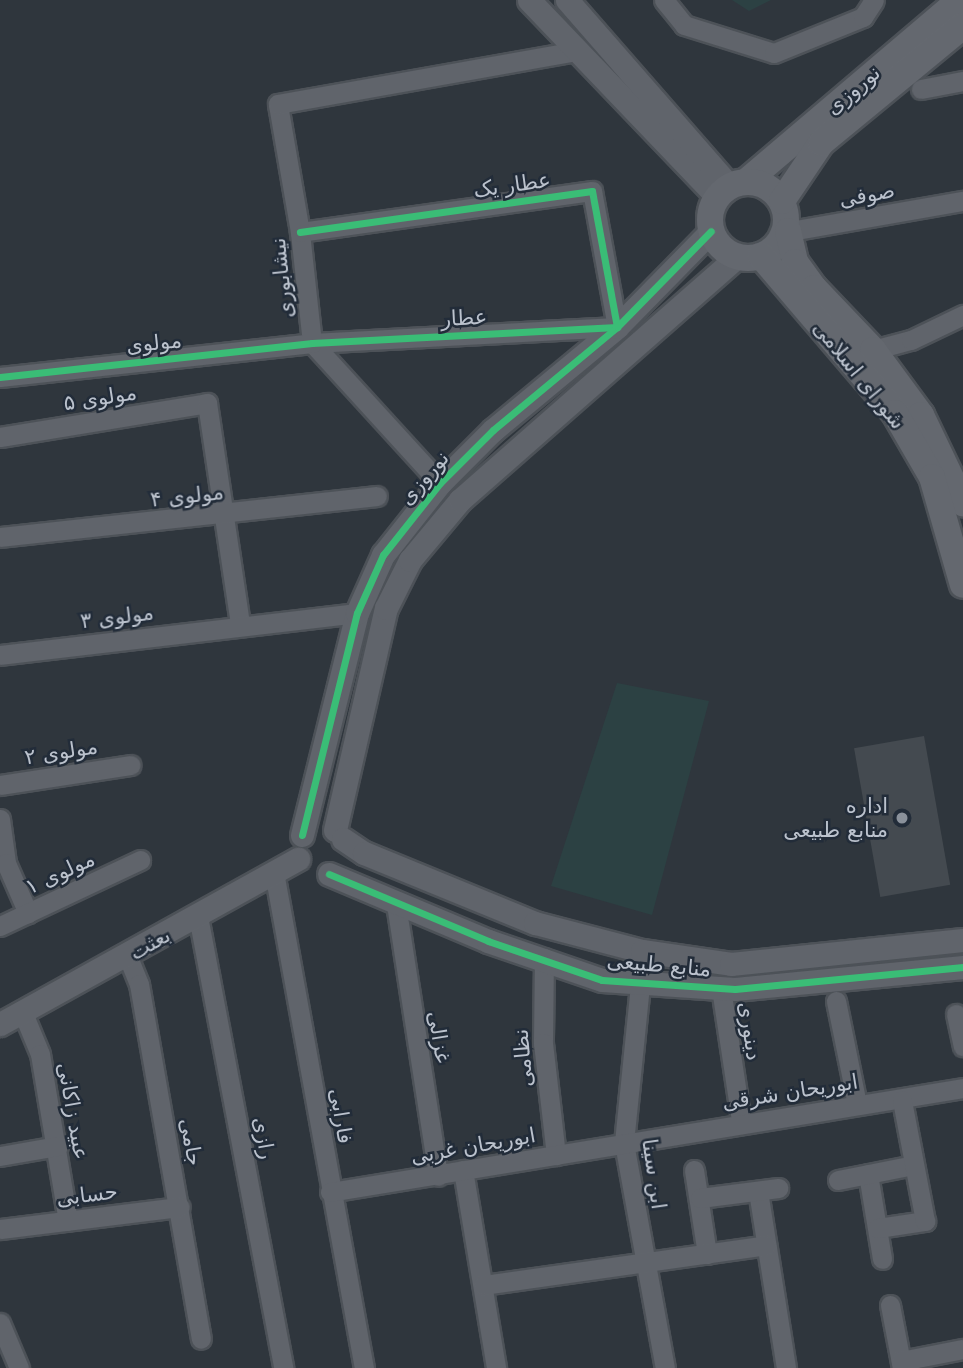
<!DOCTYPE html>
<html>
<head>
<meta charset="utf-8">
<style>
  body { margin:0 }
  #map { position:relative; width:963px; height:1368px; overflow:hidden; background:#2f363d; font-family:"DejaVu Sans",Vazirmatn,sans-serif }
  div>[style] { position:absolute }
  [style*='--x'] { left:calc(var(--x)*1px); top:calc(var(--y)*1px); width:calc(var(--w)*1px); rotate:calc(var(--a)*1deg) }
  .green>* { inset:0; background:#2c4143 }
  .building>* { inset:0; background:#444a50; transform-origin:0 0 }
  .roads { filter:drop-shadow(2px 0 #4d5258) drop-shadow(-2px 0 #4d5258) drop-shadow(0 2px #4d5258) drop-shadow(0 -2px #4d5258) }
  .minor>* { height:19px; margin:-9.5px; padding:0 9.5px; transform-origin:9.5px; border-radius:9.5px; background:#60646b }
  .tertiary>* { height:23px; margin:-11.5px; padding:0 11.5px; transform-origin:11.5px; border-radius:11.5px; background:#60646b }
  .secondary>* { height:26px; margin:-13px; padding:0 13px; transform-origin:13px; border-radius:13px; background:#64686f }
  .secondary>.ring { margin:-13px; padding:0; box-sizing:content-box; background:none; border:26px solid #64686f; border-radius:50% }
  .cycleway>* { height:7px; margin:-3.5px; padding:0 3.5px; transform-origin:3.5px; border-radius:3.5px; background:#3abd76 }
  .dots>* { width:19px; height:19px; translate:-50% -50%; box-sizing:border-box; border:4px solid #222c39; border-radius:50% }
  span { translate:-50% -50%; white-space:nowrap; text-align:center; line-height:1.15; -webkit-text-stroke:5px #222c39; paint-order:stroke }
  .street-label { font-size:21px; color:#bbc2cd }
  .poi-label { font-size:21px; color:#bbc2cd }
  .right { translate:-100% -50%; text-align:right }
</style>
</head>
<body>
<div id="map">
  <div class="green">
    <div style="clip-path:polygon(732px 0,771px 0,749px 11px)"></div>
    <div style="clip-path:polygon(617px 683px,709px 701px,652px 915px,551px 886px)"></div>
  </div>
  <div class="building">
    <div style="left:924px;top:736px;width:151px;height:71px;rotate:80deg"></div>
  </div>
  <div class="roads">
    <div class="minor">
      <div style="--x:664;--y:0;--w:32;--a:51"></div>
      <div style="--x:684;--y:25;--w:94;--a:17.3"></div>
      <div style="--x:774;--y:53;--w:96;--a:-22"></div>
      <div style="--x:863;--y:17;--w:20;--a:-57"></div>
      <div style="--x:921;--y:89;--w:43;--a:-10.8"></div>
      <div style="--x:779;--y:233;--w:187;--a:-9.9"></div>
      <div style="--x:873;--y:350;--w:39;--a:-15"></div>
      <div style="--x:911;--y:340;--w:58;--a:-25.7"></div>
      <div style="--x:0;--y:377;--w:314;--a:-6.2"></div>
      <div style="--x:312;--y:343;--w:305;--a:-3"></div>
      <div style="--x:617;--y:327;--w:138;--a:-100.4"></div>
      <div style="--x:592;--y:191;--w:295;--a:172"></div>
      <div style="--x:0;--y:437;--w:210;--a:-9.3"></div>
      <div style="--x:207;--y:403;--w:223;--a:81.5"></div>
      <div style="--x:440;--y:483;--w:190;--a:-132.4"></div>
      <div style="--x:312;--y:343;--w:112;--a:-96.2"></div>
      <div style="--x:300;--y:232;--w:130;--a:-99.8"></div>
      <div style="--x:278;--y:104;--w:304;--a:-10.1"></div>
      <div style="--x:0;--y:537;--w:379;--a:-6.2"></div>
      <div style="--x:0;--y:655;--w:359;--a:-6.7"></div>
      <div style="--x:0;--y:785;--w:132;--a:-8.7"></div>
      <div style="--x:0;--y:819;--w:44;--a:82.2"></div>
      <div style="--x:6;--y:863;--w:55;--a:66.3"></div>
      <div style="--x:274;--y:872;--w:504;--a:79.72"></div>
      <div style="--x:396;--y:904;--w:275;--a:81.2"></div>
      <div style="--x:198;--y:916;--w:460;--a:79.3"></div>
      <div style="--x:0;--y:926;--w:155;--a:-25.2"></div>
      <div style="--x:128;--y:957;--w:29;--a:68"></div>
      <div style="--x:139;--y:984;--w:360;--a:80.1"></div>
      <div style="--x:544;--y:958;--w:85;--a:90.7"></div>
      <div style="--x:543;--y:1043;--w:113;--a:83.4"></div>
      <div style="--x:640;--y:985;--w:159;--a:95.8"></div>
      <div style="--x:624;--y:1143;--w:229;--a:79.7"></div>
      <div style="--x:721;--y:988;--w:134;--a:81.4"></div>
      <div style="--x:836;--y:1001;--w:105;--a:78.5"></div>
      <div style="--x:23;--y:1013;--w:44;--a:67.5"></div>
      <div style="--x:40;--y:1054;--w:169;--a:80.5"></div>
      <div style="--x:956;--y:1014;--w:33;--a:78"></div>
      <div style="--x:0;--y:1156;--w:59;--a:-9.8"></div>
      <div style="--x:463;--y:1170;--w:201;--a:80.5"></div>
      <div style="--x:694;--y:1170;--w:85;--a:81.2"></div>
      <div style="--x:868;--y:1174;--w:86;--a:80.6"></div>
      <div style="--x:838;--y:1180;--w:77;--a:-11.2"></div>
      <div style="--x:758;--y:1191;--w:179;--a:81"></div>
      <div style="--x:330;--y:1192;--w:641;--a:-9.33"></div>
      <div style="--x:700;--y:1198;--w:79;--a:-7.3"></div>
      <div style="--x:878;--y:1228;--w:48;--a:-8.5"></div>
      <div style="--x:925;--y:1221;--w:123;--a:-100.8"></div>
      <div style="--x:0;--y:1229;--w:181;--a:-7"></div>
      <div style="--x:483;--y:1285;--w:286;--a:-8"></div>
      <div style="--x:890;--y:1305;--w:64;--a:79.2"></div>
      <div style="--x:0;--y:1323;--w:49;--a:67.1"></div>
      <div style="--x:901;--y:1361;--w:63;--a:-11"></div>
    </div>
    <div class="tertiary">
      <div style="--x:529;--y:0;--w:272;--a:46.3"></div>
      <div style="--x:567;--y:0;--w:247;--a:48.9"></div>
      <div style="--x:335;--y:830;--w:228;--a:-77.1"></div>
      <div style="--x:386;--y:608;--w:54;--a:-63.4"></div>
      <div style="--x:410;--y:560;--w:78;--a:-50.2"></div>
      <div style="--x:460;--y:500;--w:368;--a:-41.3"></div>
      <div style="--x:302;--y:835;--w:229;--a:-76.1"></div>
      <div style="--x:357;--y:613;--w:64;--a:-65.9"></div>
      <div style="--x:383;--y:555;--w:92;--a:-51.6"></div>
      <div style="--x:440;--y:483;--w:75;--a:-45"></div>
      <div style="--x:493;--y:430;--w:161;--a:-39.7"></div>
      <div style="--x:617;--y:327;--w:134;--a:-45.6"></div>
      <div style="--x:343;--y:839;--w:25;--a:34"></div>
      <div style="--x:364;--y:853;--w:185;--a:22.3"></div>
      <div style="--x:535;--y:923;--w:111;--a:14.7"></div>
      <div style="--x:642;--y:951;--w:90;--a:8.3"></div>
      <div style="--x:731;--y:964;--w:233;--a:-5.9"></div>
      <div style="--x:329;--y:874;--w:173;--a:22.8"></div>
      <div style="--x:488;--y:941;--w:120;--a:18.9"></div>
      <div style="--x:602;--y:980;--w:133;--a:3.9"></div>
      <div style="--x:735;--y:989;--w:229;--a:-5.5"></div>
      <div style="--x:0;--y:1024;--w:341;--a:-29"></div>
    </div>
    <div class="secondary">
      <div style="--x:747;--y:181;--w:280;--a:-40.4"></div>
      <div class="ring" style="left:710px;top:182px;width:50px;height:50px"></div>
      <div style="--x:782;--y:201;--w:70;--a:-56.1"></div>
      <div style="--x:821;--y:143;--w:184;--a:-39.5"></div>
      <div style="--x:788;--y:231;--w:32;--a:77"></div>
      <div style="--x:795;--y:262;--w:32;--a:54"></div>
      <div style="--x:814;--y:288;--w:86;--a:46.4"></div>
      <div style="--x:873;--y:350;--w:81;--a:53.6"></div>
      <div style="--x:921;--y:415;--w:98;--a:64.5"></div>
      <div style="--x:761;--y:256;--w:206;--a:49.5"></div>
      <div style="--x:895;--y:413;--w:74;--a:60"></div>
      <div style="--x:932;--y:477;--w:112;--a:74"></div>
    </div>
  </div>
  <div class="cycleway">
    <div style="--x:0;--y:377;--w:314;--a:-6.2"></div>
    <div style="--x:312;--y:343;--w:305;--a:-3"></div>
    <div style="--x:617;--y:327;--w:138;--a:-100.4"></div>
    <div style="--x:592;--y:191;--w:295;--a:172"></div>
    <div style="--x:302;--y:835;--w:229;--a:-76.1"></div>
    <div style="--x:357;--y:613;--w:64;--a:-65.9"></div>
    <div style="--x:383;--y:555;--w:92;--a:-51.6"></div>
    <div style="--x:440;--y:483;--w:75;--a:-45"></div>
    <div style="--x:493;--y:430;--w:161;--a:-39.7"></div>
    <div style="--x:617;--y:327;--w:134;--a:-45.6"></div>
    <div style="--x:329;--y:874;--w:173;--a:22.8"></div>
    <div style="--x:488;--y:941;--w:120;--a:18.9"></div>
    <div style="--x:602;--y:980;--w:133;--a:3.9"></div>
    <div style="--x:735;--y:989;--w:229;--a:-5.5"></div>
  </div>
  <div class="dots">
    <div style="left:902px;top:818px;background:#8a919b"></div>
  </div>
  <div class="street-label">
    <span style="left:853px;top:90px;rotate:-40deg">نوروزی</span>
    <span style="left:512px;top:185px;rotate:-8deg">عطار یک</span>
    <span style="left:867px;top:195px;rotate:-10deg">صوفی</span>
    <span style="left:282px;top:278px;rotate:-96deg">نیشابوری</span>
    <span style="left:464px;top:318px;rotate:-3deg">عطار</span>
    <span style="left:154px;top:343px;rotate:-6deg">مولوی</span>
    <span style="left:859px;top:375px;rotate:51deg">شورای اسلامی</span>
    <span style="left:100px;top:398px;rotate:-9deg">مولوی ۵</span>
    <span style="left:424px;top:478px;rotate:-49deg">نوروزی</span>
    <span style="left:187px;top:496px;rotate:-6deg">مولوی ۴</span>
    <span style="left:117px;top:617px;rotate:-7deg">مولوی ۳</span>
    <span style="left:61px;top:752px;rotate:-9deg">مولوی ۲</span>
    <span style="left:60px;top:873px;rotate:-25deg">مولوی ۱</span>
    <span style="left:150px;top:944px;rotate:-30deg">بعثت</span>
    <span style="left:659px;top:965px;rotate:5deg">منابع طبیعی</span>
    <span style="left:750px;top:1031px;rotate:82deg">دینوری</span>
    <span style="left:439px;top:1037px;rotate:81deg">غزالی</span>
    <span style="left:523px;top:1058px;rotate:-95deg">نظامی</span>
    <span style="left:790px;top:1092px;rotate:-9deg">ابوریحان شرقی</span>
    <span style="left:73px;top:1111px;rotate:80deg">عبید زاکانی</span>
    <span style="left:341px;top:1116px;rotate:81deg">فارابی</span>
    <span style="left:264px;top:1138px;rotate:80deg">رازی</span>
    <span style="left:191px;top:1142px;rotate:80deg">جامی</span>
    <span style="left:473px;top:1146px;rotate:-10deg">ابوریحان غربی</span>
    <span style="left:654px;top:1174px;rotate:82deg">ابن سینا</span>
    <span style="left:87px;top:1195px;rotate:-7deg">حسابی</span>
  </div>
  <div class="poi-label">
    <span class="right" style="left:888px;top:818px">اداره<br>منابع طبیعی</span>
  </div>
</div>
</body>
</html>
